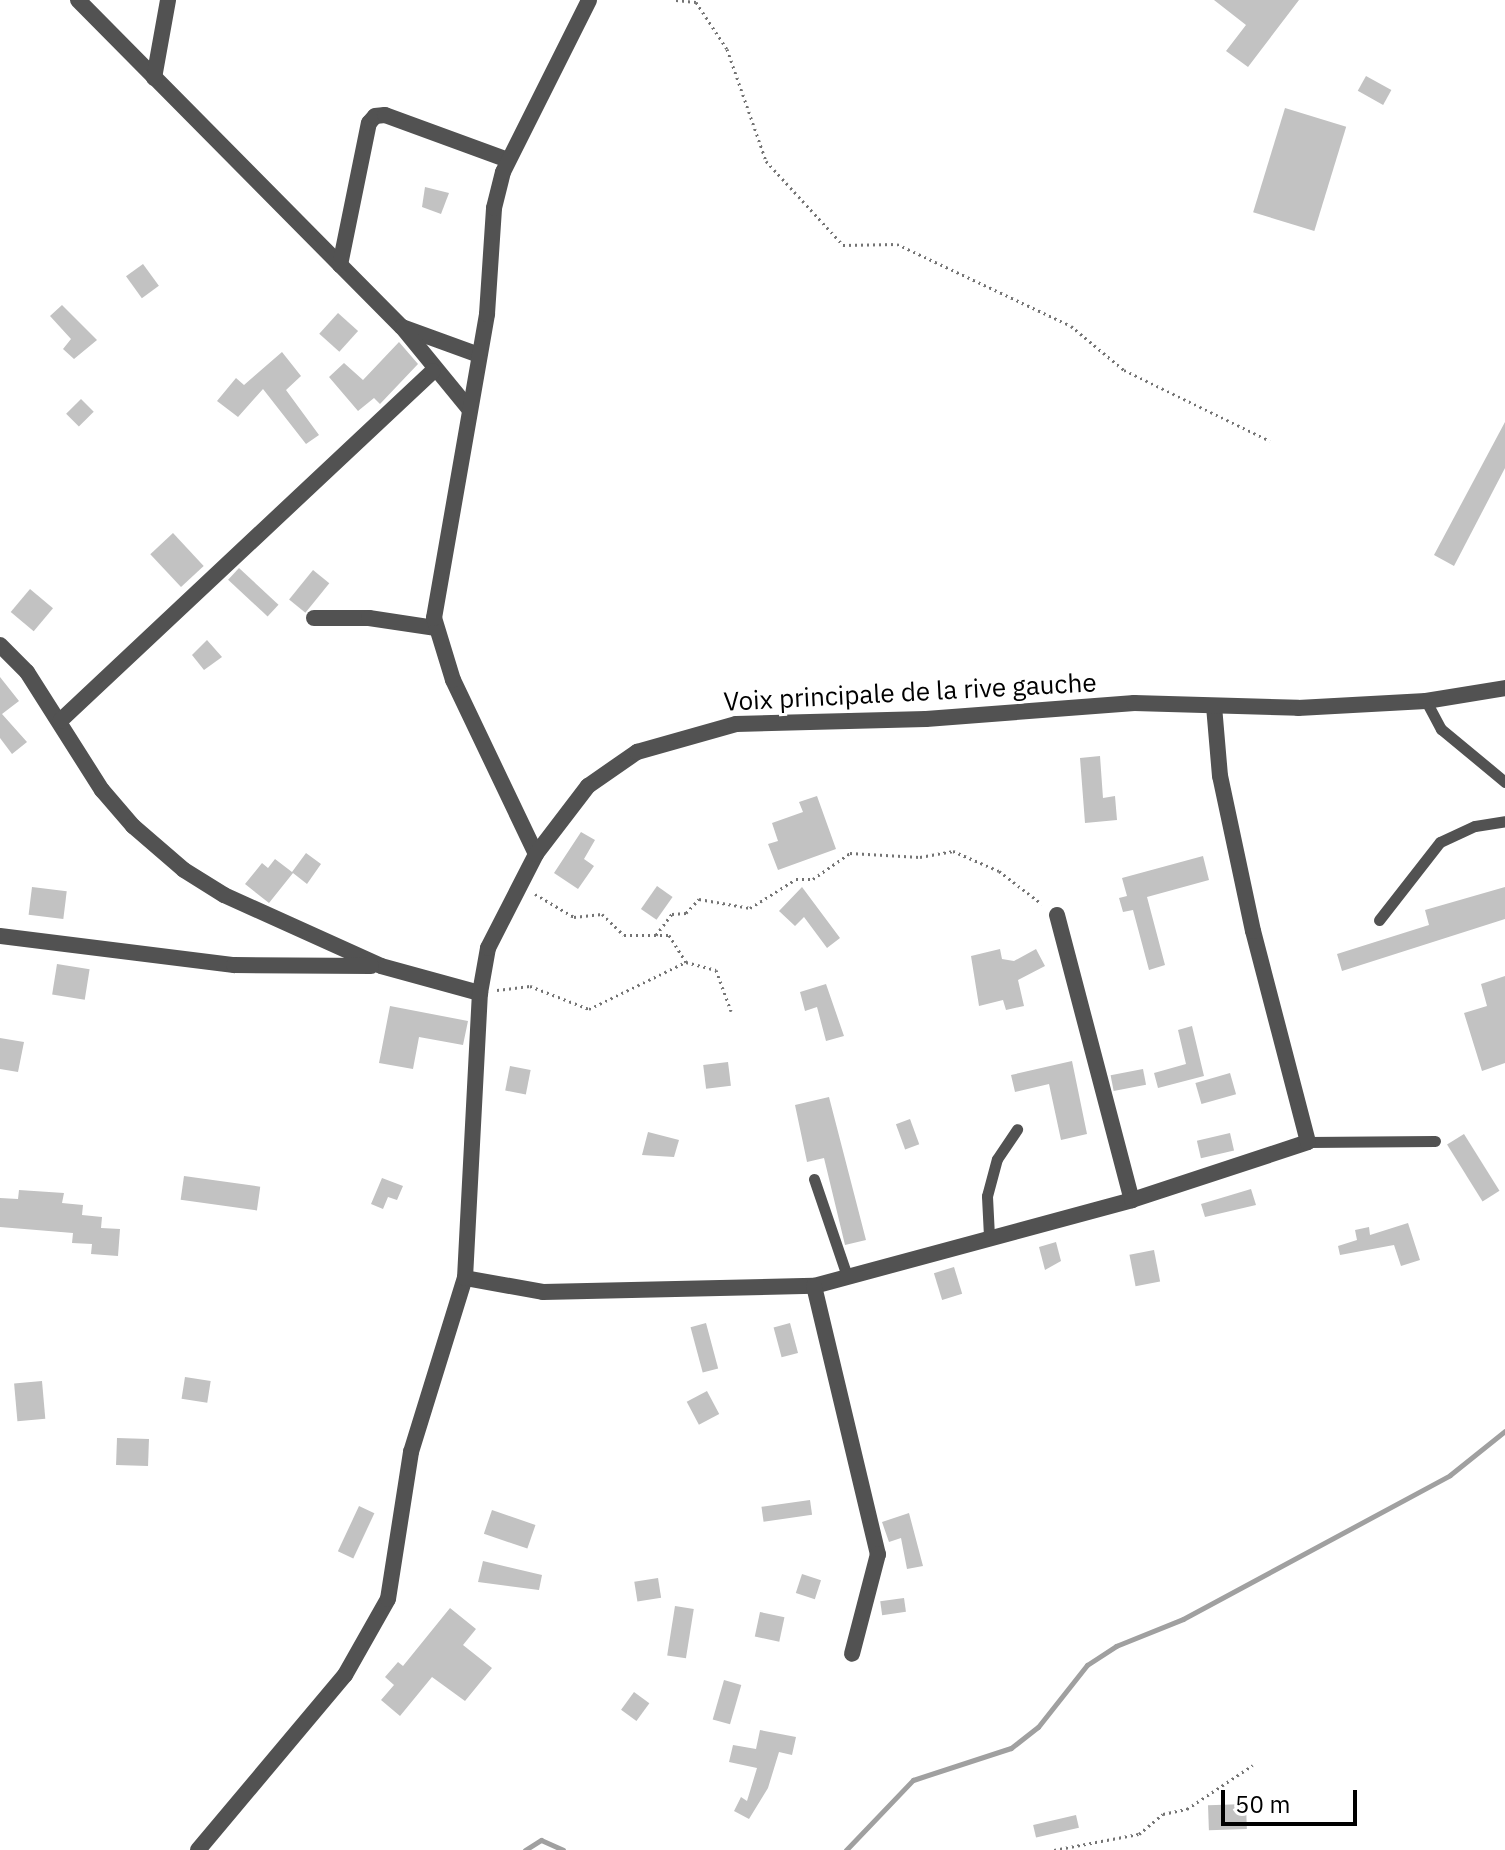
<!DOCTYPE html>
<html>
<head>
<meta charset="utf-8">
<style>
  body { margin:0 }
  #map { position:relative; width:1505px; height:1850px; overflow:hidden; background:#fff; font-family:"IBM Plex Sans",sans-serif }
  div>[style] { position:absolute }
  [style*='--x'] { left:calc(var(--x)*1px); top:calc(var(--y)*1px); width:calc(var(--w)*1px); rotate:calc(var(--a)*1deg) }
  .stream>* { height:5px; margin:-2.5px; padding:0 2.5px; transform-origin:2.5px; border-radius:2.5px; background:#a0a0a0 }
  .building>* { inset:0; background:#c2c2c2; transform-origin:0 0 }
  .path>* { height:3px; margin-top:-1.5px; transform-origin:0; background:repeating-linear-gradient(90deg,#747474 0 2px,transparent 0 6px) }
  .service>* { height:11px; margin:-5.5px; padding:0 5.5px; transform-origin:5.5px; border-radius:5.5px; background:#525252 }
  .minor>* { height:16px; margin:-8px; padding:0 8px; transform-origin:8px; border-radius:8px; background:#525252 }
  .tertiary>* { height:16px; margin:-8px; padding:0 8px; transform-origin:8px; border-radius:8px; background:#525252 }
  span { translate:-50% -50%; white-space:nowrap; text-align:center; line-height:1.15; -webkit-text-stroke:6px #fff; paint-order:stroke }
  .street-label { font-size:26px; color:#000 }
  .scale { position:absolute; left:1221px; top:1790px; width:136px; height:36px; box-sizing:border-box; border:4px solid #000; border-top:0; padding-left:10px; font-size:24px; line-height:28px; white-space:nowrap; color:#000; -webkit-text-stroke:6px #fff; paint-order:stroke }
</style>
</head>
<body>
<div id="map">
  <div class="stream">
    <div style="--x:525;--y:1850;--w:19;--a:-32"></div>
    <div style="--x:541;--y:1840;--w:24;--a:24"></div>
    <div style="--x:846;--y:1850;--w:97;--a:-46.3"></div>
    <div style="--x:913;--y:1780;--w:103;--a:-18.1"></div>
    <div style="--x:1011;--y:1748;--w:34;--a:-38"></div>
    <div style="--x:1038;--y:1727;--w:79;--a:-51.7"></div>
    <div style="--x:1087;--y:1665;--w:35;--a:-33"></div>
    <div style="--x:1116;--y:1646;--w:72;--a:-21.9"></div>
    <div style="--x:1183;--y:1619;--w:303;--a:-28.3"></div>
    <div style="--x:1450;--y:1475;--w:70;--a:-38.7"></div>
  </div>
  <div class="building">
    <div style="clip-path:polygon(1214px 0,1299px 0,1248px 67px,1226px 51px,1246px 25px)"></div>
    <div style="left:1366px;top:76px;width:29px;height:17px;rotate:29deg"></div>
    <div style="left:1285px;top:108px;width:64px;height:109px;rotate:17deg"></div>
    <div style="clip-path:polygon(425px 187px,449px 193px,441px 214px,422px 207px)"></div>
    <div style="left:143px;top:264px;width:27px;height:21px;rotate:54deg"></div>
    <div style="clip-path:polygon(62px 305px,97px 340px,74px 359px,63px 349px,71px 339px,50px 316px)"></div>
    <div style="left:338px;top:313px;width:27px;height:28px;rotate:42deg"></div>
    <div style="clip-path:polygon(399px 342px,418px 364px,380px 404px,374px 398px,358px 411px,329px 377px,344px 363px,363px 380px)"></div>
    <div style="clip-path:polygon(282px 352px,301px 376px,286px 390px,319px 435px,306px 444px,263px 389px,238px 417px,217px 401px,236px 378px,244px 385px)"></div>
    <div style="left:81px;top:399px;width:18px;height:21px;rotate:45deg"></div>
    <div style="clip-path:polygon(1505px 422px,1505px 468px,1454px 566px,1434px 555px)"></div>
    <div style="left:173px;top:533px;width:45px;height:31px;rotate:47deg"></div>
    <div style="left:239px;top:568px;width:54px;height:16px;rotate:43deg"></div>
    <div style="left:313px;top:570px;width:21px;height:38px;rotate:39deg"></div>
    <div style="left:30px;top:589px;width:30px;height:30px;rotate:40deg"></div>
    <div style="clip-path:polygon(207px 640px,222px 657px,204px 670px,192px 655px)"></div>
    <div style="clip-path:polygon(0 677px,19px 701px,2px 714px,27px 742px,12px 754px,0 738px)"></div>
    <div style="clip-path:polygon(1100px 756px,1103px 798px,1115px 796px,1117px 820px,1085px 823px,1080px 758px)"></div>
    <div style="clip-path:polygon(817px 796px,836px 849px,778px 870px,768px 844px,778px 841px,772px 823px,803px 812px,799px 802px)"></div>
    <div style="clip-path:polygon(581px 832px,595px 840px,584px 859px,594px 866px,578px 889px,554px 873px)"></div>
    <div style="clip-path:polygon(306px 853px,321px 864px,307px 884px,293px 873px,269px 903px,245px 884px,262px 863px,268px 868px,275px 859px,292px 872px)"></div>
    <div style="clip-path:polygon(1203px 856px,1209px 880px,1147px 897px,1165px 965px,1149px 970px,1133px 910px,1123px 912px,1119px 898px,1127px 896px,1122px 878px)"></div>
    <div style="left:657px;top:886px;width:19px;height:28px;rotate:35deg"></div>
    <div style="left:32px;top:887px;width:35px;height:28px;rotate:7deg"></div>
    <div style="clip-path:polygon(802px 887px,840px 938px,827px 948px,804px 917px,795px 926px,779px 911px)"></div>
    <div style="clip-path:polygon(1505px 887px,1505px 919px,1342px 971px,1337px 954px,1429px 925px,1425px 910px)"></div>
    <div style="clip-path:polygon(1000px 949px,1002px 959px,1014px 961px,1036px 949px,1045px 966px,1018px 980px,1024px 1006px,1006px 1010px,1003px 1000px,979px 1006px,971px 956px)"></div>
    <div style="left:57px;top:964px;width:33px;height:31px;rotate:9deg"></div>
    <div style="clip-path:polygon(1505px 976px,1505px 1063px,1482px 1071px,1464px 1013px,1487px 1006px,1481px 984px)"></div>
    <div style="clip-path:polygon(826px 984px,844px 1036px,826px 1041px,817px 1007px,805px 1011px,800px 992px)"></div>
    <div style="clip-path:polygon(390px 1006px,468px 1021px,463px 1045px,419px 1037px,413px 1069px,379px 1063px)"></div>
    <div style="clip-path:polygon(1192px 1026px,1204px 1076px,1158px 1088px,1154px 1073px,1186px 1064px,1178px 1030px)"></div>
    <div style="clip-path:polygon(0 1038px,24px 1042px,18px 1072px,0 1069px)"></div>
    <div style="clip-path:polygon(1072px 1061px,1087px 1134px,1061px 1140px,1049px 1084px,1015px 1092px,1011px 1075px)"></div>
    <div style="left:728px;top:1062px;width:24px;height:25px;rotate:83deg"></div>
    <div style="left:510px;top:1066px;width:21px;height:25px;rotate:11deg"></div>
    <div style="left:1143px;top:1069px;width:16px;height:33px;rotate:79deg"></div>
    <div style="left:1230px;top:1073px;width:22px;height:36px;rotate:74deg"></div>
    <div style="clip-path:polygon(829px 1097px,866px 1240px,845px 1245px,824px 1158px,807px 1162px,795px 1105px)"></div>
    <div style="left:910px;top:1119px;width:27px;height:15px;rotate:70deg"></div>
    <div style="clip-path:polygon(648px 1132px,679px 1140px,674px 1157px,642px 1155px)"></div>
    <div style="left:1230px;top:1133px;width:18px;height:34px;rotate:77deg"></div>
    <div style="left:1464px;top:1134px;width:67px;height:20px;rotate:58deg"></div>
    <div style="left:184px;top:1176px;width:77px;height:24px;rotate:8deg"></div>
    <div style="clip-path:polygon(382px 1178px,403px 1186px,397px 1200px,388px 1197px,383px 1209px,371px 1204px)"></div>
    <div style="clip-path:polygon(1251px 1189px,1256px 1205px,1205px 1217px,1201px 1204px)"></div>
    <div style="clip-path:polygon(19px 1190px,64px 1193px,62px 1203px,83px 1205px,82px 1215px,102px 1217px,101px 1228px,120px 1229px,118px 1256px,91px 1254px,92px 1244px,72px 1243px,73px 1233px,0 1227px,0 1198px,18px 1199px)"></div>
    <div style="clip-path:polygon(1408px 1223px,1420px 1260px,1401px 1266px,1394px 1245px,1340px 1255px,1338px 1246px,1357px 1240px,1355px 1230px,1369px 1227px,1370px 1235px)"></div>
    <div style="clip-path:polygon(1056px 1242px,1061px 1261px,1045px 1270px,1039px 1247px)"></div>
    <div style="left:1154px;top:1250px;width:32px;height:25px;rotate:79deg"></div>
    <div style="left:954px;top:1267px;width:28px;height:21px;rotate:73deg"></div>
    <div style="left:706px;top:1323px;width:47px;height:16px;rotate:75deg"></div>
    <div style="left:790px;top:1323px;width:31px;height:17px;rotate:75deg"></div>
    <div style="left:185px;top:1377px;width:26px;height:22px;rotate:9deg"></div>
    <div style="left:42px;top:1381px;width:38px;height:28px;rotate:85deg"></div>
    <div style="left:707px;top:1391px;width:26px;height:23px;rotate:62deg"></div>
    <div style="left:117px;top:1438px;width:32px;height:27px;rotate:2deg"></div>
    <div style="left:810px;top:1500px;width:15px;height:49px;rotate:82deg"></div>
    <div style="left:359px;top:1506px;width:17px;height:50px;rotate:25deg"></div>
    <div style="left:492px;top:1510px;width:46px;height:25px;rotate:19deg"></div>
    <div style="clip-path:polygon(909px 1513px,923px 1566px,907px 1569px,901px 1538px,889px 1542px,882px 1522px)"></div>
    <div style="clip-path:polygon(483px 1561px,542px 1575px,539px 1590px,478px 1582px)"></div>
    <div style="left:802px;top:1574px;width:20px;height:20px;rotate:18deg"></div>
    <div style="left:658px;top:1578px;width:20px;height:24px;rotate:81deg"></div>
    <div style="left:904px;top:1598px;width:14px;height:24px;rotate:82deg"></div>
    <div style="left:675px;top:1606px;width:19px;height:50px;rotate:9deg"></div>
    <div style="clip-path:polygon(450px 1608px,476px 1629px,463px 1645px,492px 1668px,465px 1701px,432px 1677px,400px 1716px,381px 1700px,394px 1685px,385px 1677px,398px 1662px,403px 1666px)"></div>
    <div style="left:760px;top:1612px;width:25px;height:25px;rotate:12deg"></div>
    <div style="left:724px;top:1680px;width:18px;height:41px;rotate:16deg"></div>
    <div style="left:634px;top:1692px;width:19px;height:22px;rotate:36deg"></div>
    <div style="clip-path:polygon(760px 1730px,796px 1737px,792px 1755px,779px 1752px,768px 1788px,749px 1819px,734px 1811px,741px 1797px,747px 1801px,757px 1768px,729px 1762px,733px 1745px,756px 1749px)"></div>
    <div style="left:1246px;top:1804px;width:25px;height:38px;rotate:88deg"></div>
    <div style="left:1076px;top:1815px;width:13px;height:44px;rotate:77deg"></div>
  </div>
  <div class="path">
    <div style="--x:676;--y:0;--w:20;--a:6"></div>
    <div style="--x:696;--y:2;--w:56;--a:56.6"></div>
    <div style="--x:727;--y:49;--w:119;--a:70.8"></div>
    <div style="--x:766;--y:161;--w:114;--a:47.5"></div>
    <div style="--x:843;--y:245;--w:54;--a:-1.1"></div>
    <div style="--x:897;--y:244;--w:192;--a:25.2"></div>
    <div style="--x:1071;--y:326;--w:69;--a:39.7"></div>
    <div style="--x:1124;--y:370;--w:162;--a:25.9"></div>
    <div style="--x:535;--y:894;--w:45;--a:30.5"></div>
    <div style="--x:574;--y:917;--w:28;--a:-6"></div>
    <div style="--x:602;--y:914;--w:30;--a:44"></div>
    <div style="--x:624;--y:935;--w:45;--a:0"></div>
    <div style="--x:669;--y:935;--w:32;--a:58"></div>
    <div style="--x:656;--y:935;--w:26;--a:-53"></div>
    <div style="--x:672;--y:914;--w:14;--a:-4"></div>
    <div style="--x:686;--y:913;--w:19;--a:-47"></div>
    <div style="--x:699;--y:899;--w:52;--a:10"></div>
    <div style="--x:750;--y:908;--w:54;--a:-32.2"></div>
    <div style="--x:796;--y:879;--w:17;--a:0"></div>
    <div style="--x:813;--y:879;--w:45;--a:-35.1"></div>
    <div style="--x:850;--y:853;--w:70;--a:3.3"></div>
    <div style="--x:920;--y:857;--w:34;--a:-10"></div>
    <div style="--x:953;--y:851;--w:50;--a:23.5"></div>
    <div style="--x:999;--y:871;--w:54;--a:37.5"></div>
    <div style="--x:497;--y:990;--w:33;--a:-7"></div>
    <div style="--x:530;--y:986;--w:63;--a:21.3"></div>
    <div style="--x:589;--y:1009;--w:108;--a:-25.9"></div>
    <div style="--x:686;--y:962;--w:31;--a:15"></div>
    <div style="--x:716;--y:970;--w:44;--a:69.9"></div>
    <div style="--x:1054;--y:1850;--w:86;--a:-10.7"></div>
    <div style="--x:1139;--y:1834;--w:31;--a:-40"></div>
    <div style="--x:1163;--y:1814;--w:25;--a:-12"></div>
    <div style="--x:1187;--y:1809;--w:79;--a:-33.7"></div>
  </div>
  <div class="service">
    <div style="--x:1426;--y:701;--w:32;--a:62"></div>
    <div style="--x:1441;--y:729;--w:83;--a:39.6"></div>
    <div style="--x:1379;--y:920;--w:99;--a:-52"></div>
    <div style="--x:1440;--y:842;--w:38;--a:-25"></div>
    <div style="--x:1475;--y:826;--w:30;--a:-9"></div>
    <div style="--x:1308;--y:1142;--w:127;--a:-0.5"></div>
    <div style="--x:814;--y:1179;--w:102;--a:71.2"></div>
    <div style="--x:989;--y:1236;--w:40;--a:-92.9"></div>
    <div style="--x:987;--y:1196;--w:38;--a:-75"></div>
    <div style="--x:997;--y:1159;--w:36;--a:-56"></div>
  </div>
  <div class="minor">
    <div style="--x:78;--y:0;--w:460;--a:45.3"></div>
    <div style="--x:402;--y:327;--w:82;--a:20"></div>
    <div style="--x:154;--y:78;--w:79;--a:-79.8"></div>
    <div style="--x:340;--y:265;--w:145;--a:-78.5"></div>
    <div style="--x:369;--y:123;--w:9;--a:-49"></div>
    <div style="--x:375;--y:116;--w:10;--a:-6"></div>
    <div style="--x:385;--y:115;--w:131;--a:20.1"></div>
    <div style="--x:402;--y:327;--w:106;--a:50.7"></div>
    <div style="--x:314;--y:618;--w:55;--a:0"></div>
    <div style="--x:369;--y:618;--w:68;--a:8.5"></div>
    <div style="--x:0;--y:645;--w:38;--a:45"></div>
    <div style="--x:27;--y:672;--w:140;--a:57.6"></div>
    <div style="--x:102;--y:790;--w:48;--a:49.3"></div>
    <div style="--x:133;--y:826;--w:67;--a:40.8"></div>
    <div style="--x:184;--y:870;--w:47;--a:32"></div>
    <div style="--x:224;--y:895;--w:172;--a:24.3"></div>
    <div style="--x:381;--y:966;--w:103;--a:15.3"></div>
    <div style="--x:60;--y:721;--w:511;--a:-43.18"></div>
    <div style="--x:536;--y:854;--w:193;--a:-115.5"></div>
    <div style="--x:453;--y:680;--w:65;--a:-107"></div>
    <div style="--x:434;--y:618;--w:309;--a:-80.1"></div>
    <div style="--x:487;--y:314;--w:106;--a:-86.2"></div>
    <div style="--x:494;--y:208;--w:37;--a:-76"></div>
    <div style="--x:503;--y:172;--w:192;--a:-63.4"></div>
    <div style="--x:1057;--y:915;--w:295;--a:75.3"></div>
    <div style="--x:0;--y:936;--w:236;--a:7.1"></div>
    <div style="--x:234;--y:965;--w:137;--a:0.4"></div>
    <div style="--x:465;--y:1278;--w:79;--a:10.2"></div>
    <div style="--x:543;--y:1292;--w:271;--a:-1.3"></div>
    <div style="--x:814;--y:1286;--w:329;--a:-15.1"></div>
    <div style="--x:1132;--y:1200;--w:185;--a:-18.2"></div>
    <div style="--x:1308;--y:1142;--w:218;--a:-104.6"></div>
    <div style="--x:1253;--y:931;--w:158;--a:-102"></div>
    <div style="--x:1220;--y:776;--w:70;--a:-94.9"></div>
    <div style="--x:814;--y:1286;--w:276;--a:76.6"></div>
    <div style="--x:878;--y:1554;--w:103;--a:104.6"></div>
  </div>
  <div class="tertiary">
    <div style="--x:198;--y:1850;--w:229;--a:-50"></div>
    <div style="--x:345;--y:1675;--w:87;--a:-60.5"></div>
    <div style="--x:388;--y:1599;--w:149;--a:-81.1"></div>
    <div style="--x:411;--y:1452;--w:182;--a:-72.8"></div>
    <div style="--x:465;--y:1278;--w:285;--a:-87"></div>
    <div style="--x:480;--y:993;--w:46;--a:-79.9"></div>
    <div style="--x:488;--y:948;--w:106;--a:-62.9"></div>
    <div style="--x:536;--y:854;--w:86;--a:-52.6"></div>
    <div style="--x:588;--y:786;--w:60;--a:-34.8"></div>
    <div style="--x:637;--y:752;--w:103;--a:-15.8"></div>
    <div style="--x:736;--y:724;--w:190;--a:-1.5"></div>
    <div style="--x:926;--y:719;--w:209;--a:-4.4"></div>
    <div style="--x:1134;--y:703;--w:164;--a:1.7"></div>
    <div style="--x:1298;--y:708;--w:128;--a:-3.1"></div>
    <div style="--x:1426;--y:701;--w:80;--a:-9.3"></div>
  </div>
  <div class="street-label">
    <span style="left:910px;top:692px;rotate:-3deg">Voix principale de la rive gauche</span>
  </div>
  <div class="scale">50 m</div>
</div>
</body>
</html>
